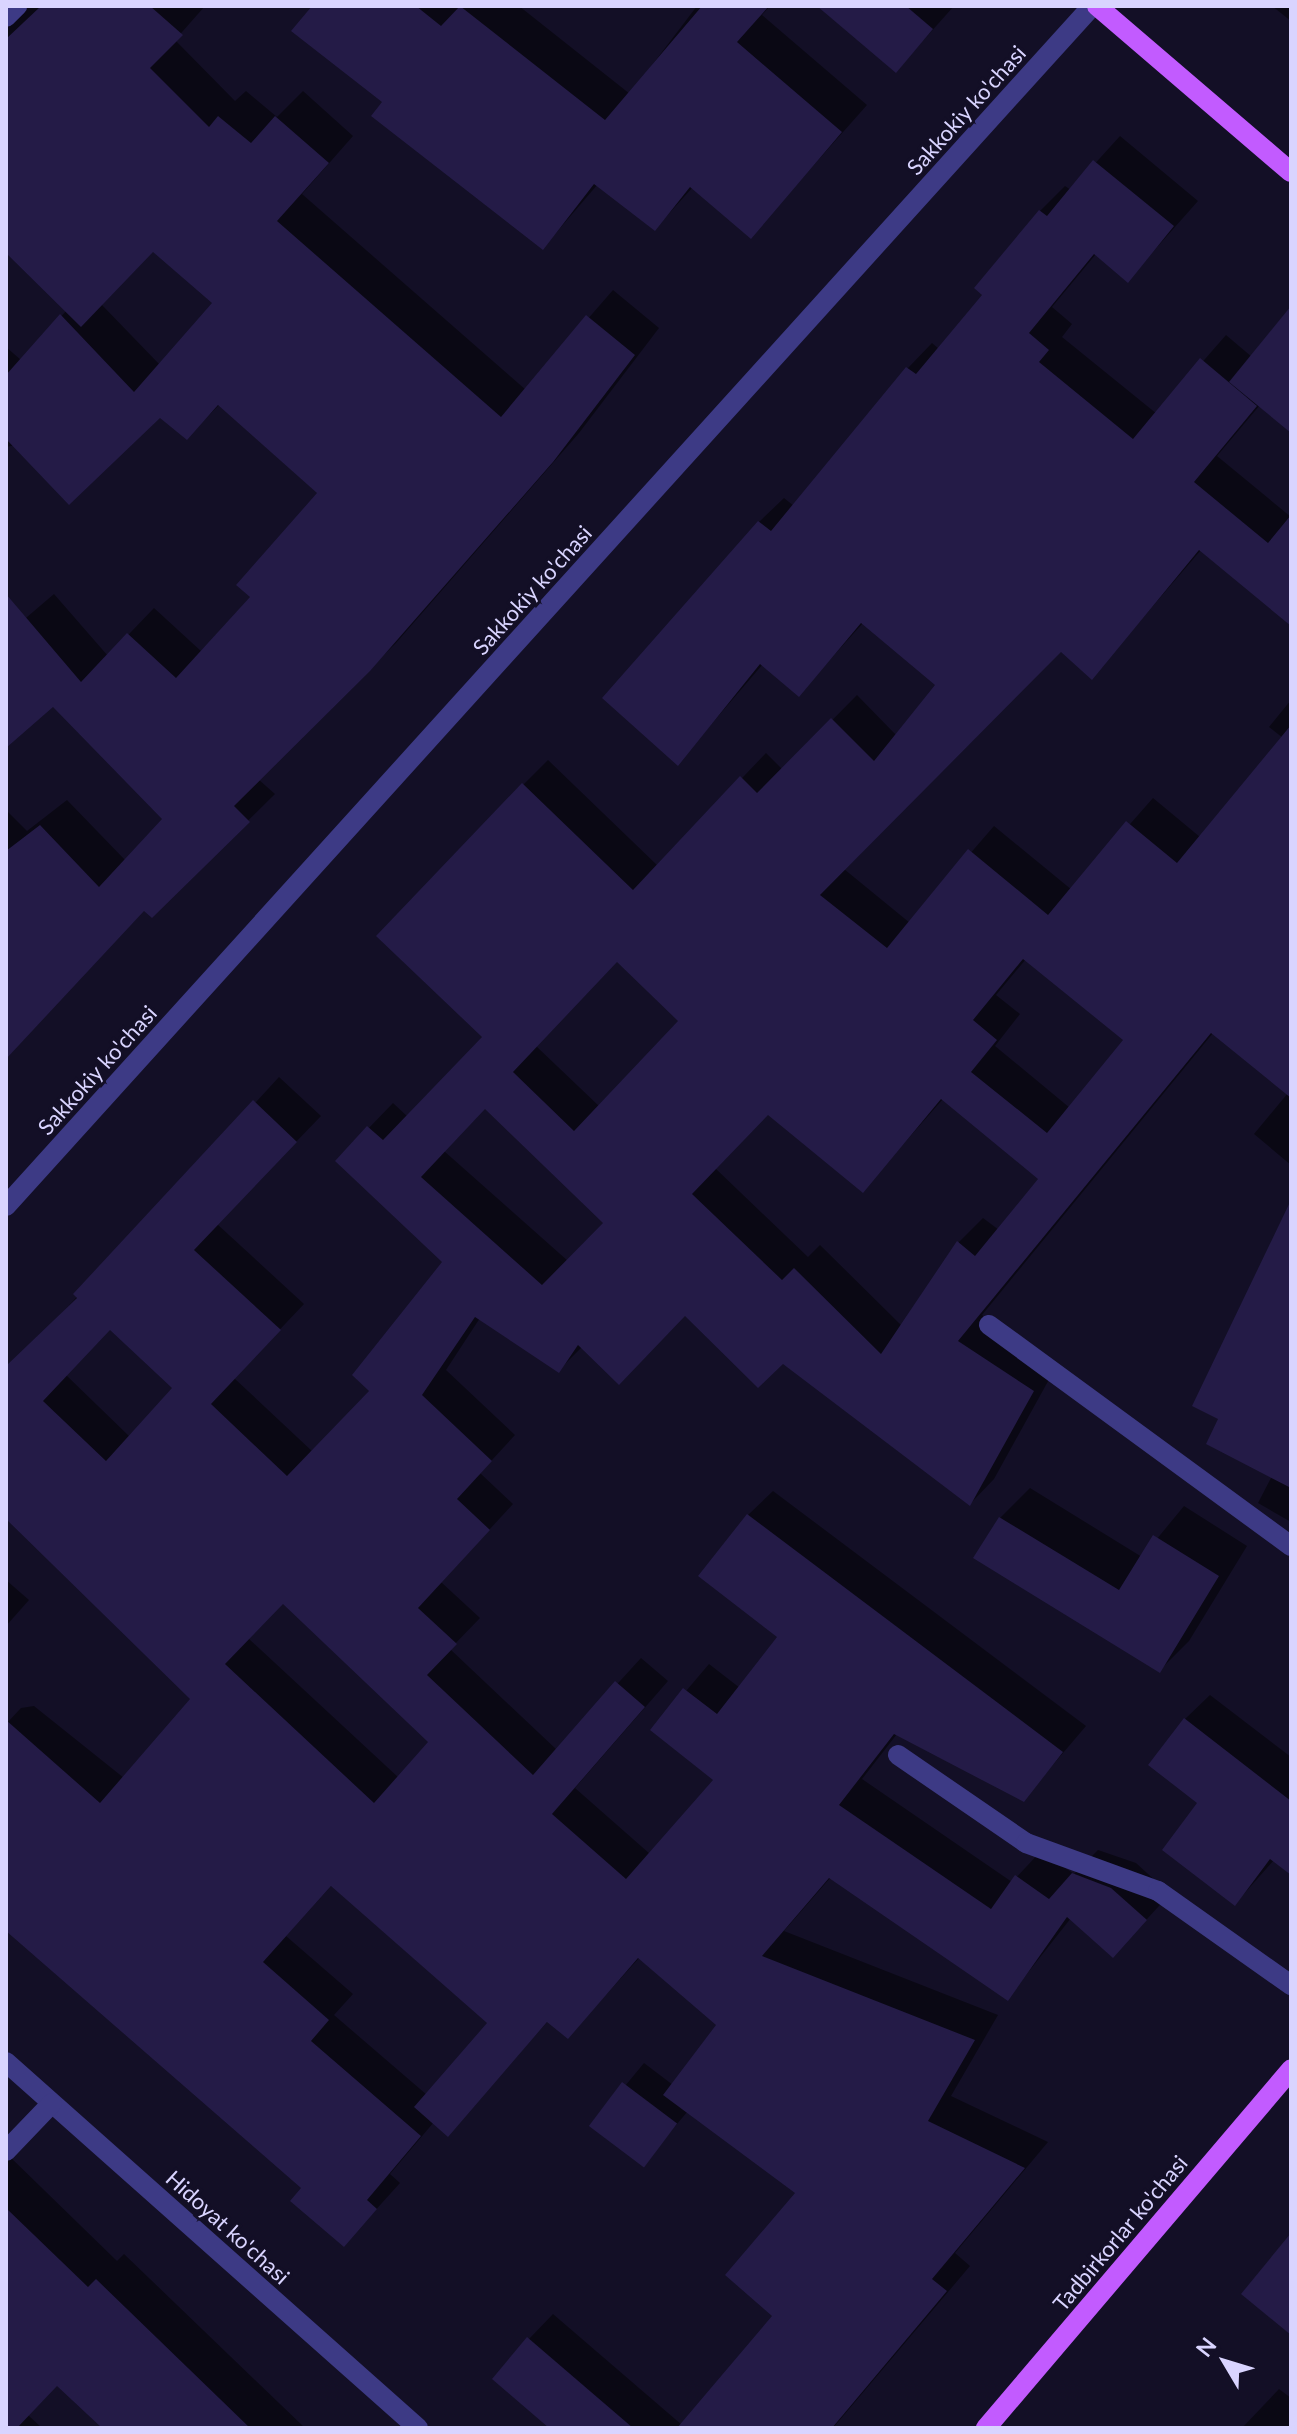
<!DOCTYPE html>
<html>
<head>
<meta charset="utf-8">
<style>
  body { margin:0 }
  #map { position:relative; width:1297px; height:2434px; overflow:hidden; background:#130f26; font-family:Lato,sans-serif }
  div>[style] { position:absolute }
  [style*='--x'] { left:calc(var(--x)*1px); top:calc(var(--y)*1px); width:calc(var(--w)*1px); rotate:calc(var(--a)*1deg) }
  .shadow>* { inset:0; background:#0007 }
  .building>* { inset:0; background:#241b47; transform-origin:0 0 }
  .minor>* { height:20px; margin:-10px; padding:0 10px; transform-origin:10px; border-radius:10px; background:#3d3a85 }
  .major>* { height:20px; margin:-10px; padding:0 10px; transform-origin:10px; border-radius:10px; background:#c25bff }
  span { translate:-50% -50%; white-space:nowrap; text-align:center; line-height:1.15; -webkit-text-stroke:6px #130f26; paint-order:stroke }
  .street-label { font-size:22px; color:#d9d4ff }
  .frame { position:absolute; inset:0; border:8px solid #d9d4ff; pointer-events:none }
  .north { position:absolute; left:1185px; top:2322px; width:80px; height:80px; -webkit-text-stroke:6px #130f26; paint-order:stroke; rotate:308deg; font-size:22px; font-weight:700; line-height:32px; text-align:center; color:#d9d4ff }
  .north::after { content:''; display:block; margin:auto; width:28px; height:36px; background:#d9d4ff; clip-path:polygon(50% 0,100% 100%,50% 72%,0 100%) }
</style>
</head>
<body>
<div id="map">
  <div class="shadow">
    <div style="clip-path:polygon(evenodd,6px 6px,205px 6px,175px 40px,235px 101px,246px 91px,277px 117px,303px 91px,353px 136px,302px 194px,526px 390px,613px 290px,659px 328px,579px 433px,396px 643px,258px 779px,275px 794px,152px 915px,145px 909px,6px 1055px,6px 810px,27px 831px,67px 800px,126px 861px,165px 819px,53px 704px,6px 745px,6px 635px,54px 594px,108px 656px,154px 608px,202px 652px,253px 597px,320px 493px,220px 404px,187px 438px,160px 416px,6px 447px,6px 347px,21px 360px,67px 310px,6px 251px,6px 6px,154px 250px,215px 303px,160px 365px,101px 304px,154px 250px)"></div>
    <div style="clip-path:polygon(314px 6px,519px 6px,630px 94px,697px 6px,770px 6px,762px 15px,867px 105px,751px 236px,693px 187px,655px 229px,598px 184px,543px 248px,385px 102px)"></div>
    <div style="clip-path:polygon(820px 6px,954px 6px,896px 71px)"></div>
    <div style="clip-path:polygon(1272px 6px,1291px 6px,1291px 21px)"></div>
    <div style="clip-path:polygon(evenodd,1120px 136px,1198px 201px,1128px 280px,1096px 254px,1052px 307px,1072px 324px,1062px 337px,1157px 414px,1226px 335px,1252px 357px,1291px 311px,1291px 431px,1260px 405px,1217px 456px,1291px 517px,1291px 624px,1201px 550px,1092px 677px,1061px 650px,844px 869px,910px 923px,994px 826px,1072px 890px,1153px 798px,1200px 837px,1283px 738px,1269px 727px,1291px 700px,1291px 1165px,1254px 1134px,1288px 1093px,1213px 1033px,982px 1315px,1057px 1365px,994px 1479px,970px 1504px,783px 1361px,686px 1314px,582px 1347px,559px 1370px,480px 1318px,446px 1370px,515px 1435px,480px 1473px,513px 1504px,441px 1582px,480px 1618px,450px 1649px,557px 1750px,641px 1658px,668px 1681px,575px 1788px,650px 1854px,716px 1779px,653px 1730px,709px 1664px,740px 1688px,780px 1637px,748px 1515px,773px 1491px,1086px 1726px,1023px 1800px,897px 1734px,862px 1779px,1012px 1882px,1041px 1851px,1074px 1874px,1098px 1850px,1136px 1863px,1170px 1894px,1113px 1956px,1071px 1918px,1008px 1998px,831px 1877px,784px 1931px,998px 2015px,951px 2096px,1048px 2142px,955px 2253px,970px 2266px,833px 2428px,552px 2428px,529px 2339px,553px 2314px,682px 2425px,775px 2316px,798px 2193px,688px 2111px,643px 2164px,592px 2126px,644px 2063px,673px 2085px,718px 2025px,640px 1957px,568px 2037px,549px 2020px,447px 2134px,434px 2122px,390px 2174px,400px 2183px,344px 2245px,304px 2188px,6px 1928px,6px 1724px,21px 1708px,34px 1706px,124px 1778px,244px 1742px,6px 1516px,6px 1374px,279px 1077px,321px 1116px,217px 1224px,304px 1304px,234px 1378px,313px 1452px,372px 1391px,444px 1262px,338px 1160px,393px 1103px,408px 1117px,485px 1037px,523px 785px,548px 760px,658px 866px,766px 753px,783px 770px,857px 695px,897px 736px,938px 685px,863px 623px,799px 694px,763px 664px,678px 763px,759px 522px,784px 498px,794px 506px,908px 368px,932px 343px,939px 349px,985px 295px,977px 288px,1040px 211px,1065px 186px,1071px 190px,1120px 136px,1026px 959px,1126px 1040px,1070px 1108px,995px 1046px,1020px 1014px,996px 995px,1026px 959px,1120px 136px,618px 960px,681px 1021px,600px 1107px,536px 1046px,618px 960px,1120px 136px,943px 1099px,1041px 1179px,999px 1230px,983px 1218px,959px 1242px,902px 1326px,820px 1245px,808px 1257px,715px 1168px,768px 1112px,863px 1190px,943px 1099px,1120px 136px,485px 1107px,606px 1223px,568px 1261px,444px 1151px,485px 1107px,1120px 136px,111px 1327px,175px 1388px,130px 1437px,66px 1375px,111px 1327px,1120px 136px,283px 1601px,431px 1742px,399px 1778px,248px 1638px,283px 1601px,1120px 136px,332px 1885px,490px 2023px,427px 2095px,334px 2015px,353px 1994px,286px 1936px,332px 1885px)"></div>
    <div style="clip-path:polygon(1291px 1224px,1291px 1522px,1258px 1503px,1272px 1476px,1221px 1418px)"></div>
    <div style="clip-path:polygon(1030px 1488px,1142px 1557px,1184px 1506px,1247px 1546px,1189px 1641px,1160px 1670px,1000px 1518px)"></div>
    <div style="clip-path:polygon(6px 1580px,29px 1600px,6px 1626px)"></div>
    <div style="clip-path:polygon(1210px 1695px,1291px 1757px,1291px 1873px,1274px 1860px,1235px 1904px,1200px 1803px,1185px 1719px)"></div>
    <div style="clip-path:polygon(6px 2153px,117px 2261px,124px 2254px,305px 2428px,105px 2428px,58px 2384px,28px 2415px,42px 2428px,6px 2428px)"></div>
    <div style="clip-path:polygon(1279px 2389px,1291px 2398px,1291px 2428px,1242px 2428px)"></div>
  </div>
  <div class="building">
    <div style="clip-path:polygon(41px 6px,150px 6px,183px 35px,150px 68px,209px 127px,218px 116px,251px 143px,275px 116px,329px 163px,277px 221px,501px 417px,586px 315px,635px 355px,553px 462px,370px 671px,234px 806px,250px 822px,152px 918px,144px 911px,6px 1059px,6px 851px,40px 825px,99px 887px,162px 819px,53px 707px,6px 748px,6px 594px,81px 682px,127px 633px,176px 678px,250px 597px,236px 585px,317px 493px,218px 405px,187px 440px,160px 418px,69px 505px,6px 439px,6px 375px,60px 314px,134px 392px,212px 303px,153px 252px,81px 327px,6px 253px,6px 39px)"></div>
    <div style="clip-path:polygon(312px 6px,416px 6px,441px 26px,460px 6px,605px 120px,702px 6px,769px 6px,737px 42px,842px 132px,751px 239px,690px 187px,655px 231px,594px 184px,543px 250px,371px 116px,382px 102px,291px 31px)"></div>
    <div style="clip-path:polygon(817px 6px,906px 6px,933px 29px,896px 73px)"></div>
    <div style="clip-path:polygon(evenodd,1093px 160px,1174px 226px,1128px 283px,1094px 254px,1029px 333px,1049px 350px,1039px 362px,1133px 439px,1200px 358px,1257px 406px,1194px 482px,1268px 543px,1291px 515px,1291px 626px,1199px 550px,1092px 680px,1061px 652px,820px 895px,887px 948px,968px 849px,1048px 915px,1126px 821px,1177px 863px,1291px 725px,1291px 1098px,1211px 1033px,958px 1341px,1034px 1391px,970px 1506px,783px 1364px,758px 1388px,685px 1316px,619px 1385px,578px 1345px,559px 1373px,475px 1317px,422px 1395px,492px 1461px,457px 1499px,490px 1530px,418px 1608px,457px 1644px,427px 1675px,533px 1775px,615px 1681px,645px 1707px,552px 1814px,626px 1879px,713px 1780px,650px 1730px,683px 1688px,717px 1714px,777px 1637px,698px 1576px,747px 1514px,1063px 1752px,1024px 1802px,894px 1734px,839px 1805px,991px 1909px,1015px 1875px,1049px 1899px,1072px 1873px,1111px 1888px,1147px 1920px,1113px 1958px,1067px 1917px,1008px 2001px,829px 1878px,762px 1956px,975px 2040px,928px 2121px,1025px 2168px,932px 2279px,947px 2291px,832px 2428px,677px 2428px,772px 2316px,725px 2275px,795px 2193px,663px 2095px,716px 2025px,638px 1958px,568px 2039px,547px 2022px,448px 2137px,414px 2107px,487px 2023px,331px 1886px,263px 1962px,329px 2020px,311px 2041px,421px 2136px,367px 2200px,377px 2209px,344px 2247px,290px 2201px,301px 2188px,6px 1931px,6px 1720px,100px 1803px,190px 1699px,6px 1519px,6px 1366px,77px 1298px,73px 1294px,253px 1100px,297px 1142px,194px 1250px,281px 1330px,211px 1404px,287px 1476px,369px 1391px,352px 1375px,442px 1262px,335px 1161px,367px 1126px,383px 1140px,482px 1037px,376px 936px,522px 783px,633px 890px,740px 776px,757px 793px,831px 718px,874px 761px,935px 685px,861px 623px,799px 697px,760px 664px,678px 766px,602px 698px,758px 521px,771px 531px,906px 367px,916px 374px,982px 295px,974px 288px,1039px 210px,1047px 216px,1093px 160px,1023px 959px,1123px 1040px,1047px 1133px,971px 1072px,997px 1040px,973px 1020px,1023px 959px,1093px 160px,617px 962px,678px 1021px,574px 1131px,513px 1072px,617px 962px,1093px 160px,941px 1099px,1038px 1179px,975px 1256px,957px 1241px,881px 1354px,794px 1268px,782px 1280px,692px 1194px,768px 1115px,863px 1193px,941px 1099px,1093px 160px,485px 1109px,603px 1223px,542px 1285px,421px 1177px,485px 1109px,1093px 160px,110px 1330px,172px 1388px,106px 1461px,43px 1401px,110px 1330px,1093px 160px,283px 1604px,428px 1742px,374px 1803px,225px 1664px,283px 1604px)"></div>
    <div style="clip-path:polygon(1291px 306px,1291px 433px,1229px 382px)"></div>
    <div style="clip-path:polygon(1291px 1200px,1291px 1488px,1206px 1444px,1218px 1419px,1192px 1406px)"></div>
    <div style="clip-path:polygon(999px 1517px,1119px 1590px,1153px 1535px,1219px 1576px,1160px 1673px,973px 1558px)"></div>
    <div style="clip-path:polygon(1184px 1718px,1291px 1801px,1291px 1875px,1270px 1859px,1235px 1906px,1162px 1850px,1197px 1803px,1148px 1765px)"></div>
    <div style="left:622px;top:2082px;width:69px;height:55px;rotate:37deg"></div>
    <div style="clip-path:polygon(6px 2208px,88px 2287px,96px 2279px,250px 2428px,102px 2428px,57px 2386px,17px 2428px,6px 2428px)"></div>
    <div style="clip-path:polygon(1291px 2233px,1291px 2335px,1241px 2294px)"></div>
    <div style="clip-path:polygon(527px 2337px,633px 2428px,549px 2428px,492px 2379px)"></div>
  </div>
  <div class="minor">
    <div style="--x:6;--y:17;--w:16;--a:-45"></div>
    <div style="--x:6;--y:1206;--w:1618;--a:-47.85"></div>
    <div style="--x:989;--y:1325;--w:374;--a:36.2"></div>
    <div style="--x:898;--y:1755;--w:155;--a:34.5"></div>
    <div style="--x:1026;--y:1843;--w:140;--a:20"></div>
    <div style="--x:1158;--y:1891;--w:163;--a:35.3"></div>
    <div style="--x:6;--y:2062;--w:551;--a:41.62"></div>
    <div style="--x:6;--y:2151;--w:66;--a:-46.2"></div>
  </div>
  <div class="major">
    <div style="--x:1097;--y:6;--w:255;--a:40.6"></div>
    <div style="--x:986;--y:2428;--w:471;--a:-49.6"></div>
  </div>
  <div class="street-label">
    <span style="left:966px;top:110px;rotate:-48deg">Sakkokiy ko'chasi</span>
    <span style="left:532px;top:590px;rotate:-48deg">Sakkokiy ko'chasi</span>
    <span style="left:97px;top:1070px;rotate:-48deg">Sakkokiy ko'chasi</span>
    <span style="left:228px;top:2227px;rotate:42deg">Hidoyat ko'chasi</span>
    <span style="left:1120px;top:2233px;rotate:-50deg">Tadbirkorlar ko'chasi</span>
  </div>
  <div class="frame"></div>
  <div class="north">N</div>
</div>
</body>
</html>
